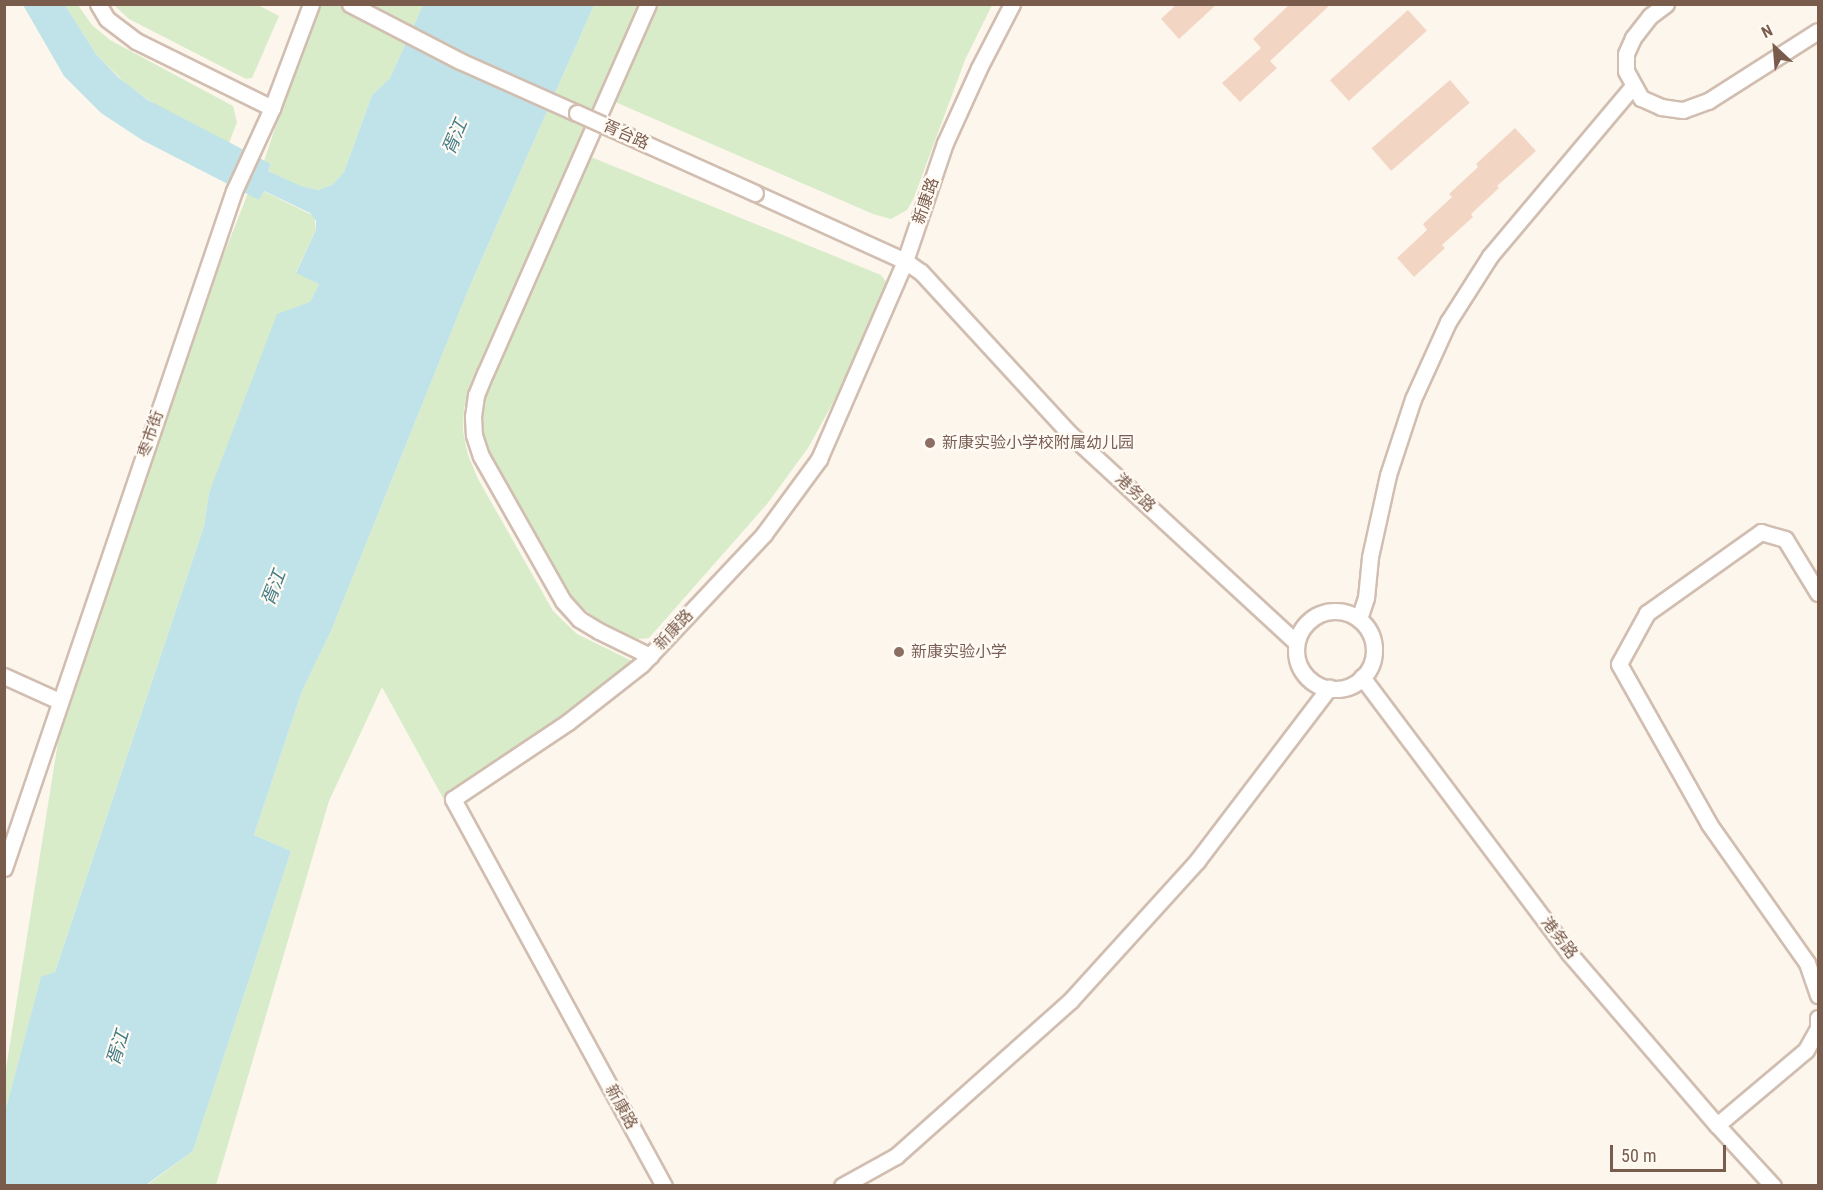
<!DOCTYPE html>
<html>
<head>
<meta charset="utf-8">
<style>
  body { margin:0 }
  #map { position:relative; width:1823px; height:1190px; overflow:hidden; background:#fdf6ec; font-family:"Roboto Condensed","Noto Sans SC",sans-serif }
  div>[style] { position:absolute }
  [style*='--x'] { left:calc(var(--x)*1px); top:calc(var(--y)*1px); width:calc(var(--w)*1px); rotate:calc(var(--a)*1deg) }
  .green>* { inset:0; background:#d8ecc9 }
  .water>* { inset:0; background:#bfe3e8 }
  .building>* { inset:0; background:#f3d5c3; transform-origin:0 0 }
  .roads { filter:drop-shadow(2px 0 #d1beb0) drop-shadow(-2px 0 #d1beb0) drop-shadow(0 2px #d1beb0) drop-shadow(0 -2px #d1beb0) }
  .minor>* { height:15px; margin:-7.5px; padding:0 7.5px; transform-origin:7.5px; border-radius:7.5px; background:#fff }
  .minor>.ring { margin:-7.5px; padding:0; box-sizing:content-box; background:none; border:15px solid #fff; border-radius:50% }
  .bridges { filter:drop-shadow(2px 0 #d1beb0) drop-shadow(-2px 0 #d1beb0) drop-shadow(0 2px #d1beb0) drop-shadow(0 -2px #d1beb0) }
  .minor-bridge>* { height:15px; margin:-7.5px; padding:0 7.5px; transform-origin:7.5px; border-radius:7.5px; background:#fff }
  .dots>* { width:16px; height:16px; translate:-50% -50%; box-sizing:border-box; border:3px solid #fffaf3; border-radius:50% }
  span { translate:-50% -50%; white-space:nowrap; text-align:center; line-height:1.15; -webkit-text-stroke:4.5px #fffaf3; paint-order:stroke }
  .street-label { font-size:16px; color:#7a5c4d }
  .education-label { font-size:16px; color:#785e54 }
  .left { translate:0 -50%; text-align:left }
  .water-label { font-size:18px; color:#437c86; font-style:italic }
  .frame { position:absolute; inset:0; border:6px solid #7a5c4d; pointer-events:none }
  .north { position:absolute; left:1745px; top:18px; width:60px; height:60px; -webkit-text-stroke:4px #fffaf3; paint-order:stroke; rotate:334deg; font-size:16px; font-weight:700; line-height:24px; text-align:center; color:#7a5c4d }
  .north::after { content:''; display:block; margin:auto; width:21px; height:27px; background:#7a5c4d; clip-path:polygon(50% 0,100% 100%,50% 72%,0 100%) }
  .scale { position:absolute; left:1610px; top:1145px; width:116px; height:27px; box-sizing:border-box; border:3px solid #7a5c4d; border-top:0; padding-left:8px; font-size:18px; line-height:21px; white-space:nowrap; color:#7a5c4d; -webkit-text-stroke:4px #fffaf3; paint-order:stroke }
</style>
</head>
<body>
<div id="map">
  <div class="green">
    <div style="clip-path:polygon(65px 5px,78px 5px,92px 25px,110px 40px,233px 106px,237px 122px,229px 143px,158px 106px,128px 86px,96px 54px)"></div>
    <div style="clip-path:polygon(114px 5px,258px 5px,279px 16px,252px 78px,246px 79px,129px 19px)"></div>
    <div style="clip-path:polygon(316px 5px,423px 5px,390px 78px,372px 95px,344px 172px,332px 185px,318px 190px,300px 186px,268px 171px,271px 164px,264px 161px)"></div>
    <div style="clip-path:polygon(594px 5px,640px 5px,471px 382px,464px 408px,463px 431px,468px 455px,478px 479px,553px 611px,577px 634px,632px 661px,567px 714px,443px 798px,382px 687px,329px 801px,216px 1185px,146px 1186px,193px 1151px,291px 851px,254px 835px,302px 691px,331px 631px,469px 288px)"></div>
    <div style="clip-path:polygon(658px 5px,992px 4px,992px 5px,965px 60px,913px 200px,907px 210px,891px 219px,873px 214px,613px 101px)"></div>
    <div style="clip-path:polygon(586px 155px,881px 275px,887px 283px,888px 292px,883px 312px,808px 448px,767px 504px,649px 638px,639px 639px,623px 635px,598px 620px,573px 600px,561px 584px,487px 455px,481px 439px,481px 411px,486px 393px)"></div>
    <div style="clip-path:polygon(263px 191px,314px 216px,316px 230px,296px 272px,319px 284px,310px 302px,305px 305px,209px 493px,204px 526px,55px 972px,41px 978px,5px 1112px,5px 1075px,61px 723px,222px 259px,248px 193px,259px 199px)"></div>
  </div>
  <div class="water">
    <div style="clip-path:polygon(23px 5px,65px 5px,96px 54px,119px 78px,148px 100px,271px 164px,268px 171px,301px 186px,318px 190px,332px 185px,344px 172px,372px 95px,390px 78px,423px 5px,594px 5px,469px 288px,331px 631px,302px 691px,254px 835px,291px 851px,193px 1151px,146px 1185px,5px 1186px,5px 1112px,41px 977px,55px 972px,204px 526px,209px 493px,277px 314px,310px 302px,319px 284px,296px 273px,316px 230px,316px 221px,310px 213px,264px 191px,259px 200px,142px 140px,101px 113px,64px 76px)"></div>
  </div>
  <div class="building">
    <div style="clip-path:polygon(1177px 4px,1217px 4px,1179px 39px,1161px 19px)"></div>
    <div style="clip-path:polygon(1290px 4px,1331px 4px,1270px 61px,1277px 68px,1240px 102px,1222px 83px,1261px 48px,1253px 39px)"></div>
    <div style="left:1408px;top:10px;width:28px;height:105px;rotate:48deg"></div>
    <div style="left:1450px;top:80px;width:30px;height:104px;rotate:49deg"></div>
    <div style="clip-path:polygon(1515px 128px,1536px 151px,1497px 186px,1499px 188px,1471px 214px,1473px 217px,1442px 245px,1445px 248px,1414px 277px,1397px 258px,1427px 230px,1423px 224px,1452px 197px,1449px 194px,1478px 167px,1476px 164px)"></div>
  </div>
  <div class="roads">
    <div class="minor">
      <div style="--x:98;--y:4;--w:17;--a:59"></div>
      <div style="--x:107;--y:19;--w:36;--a:37"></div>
      <div style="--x:136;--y:41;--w:152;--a:26.2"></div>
      <div style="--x:350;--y:4;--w:124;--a:27.4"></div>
      <div style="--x:460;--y:61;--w:128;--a:24"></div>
      <div style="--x:648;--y:4;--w:403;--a:113.8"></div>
      <div style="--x:485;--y:373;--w:24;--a:112"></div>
      <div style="--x:476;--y:395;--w:22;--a:98"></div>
      <div style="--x:473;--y:417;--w:18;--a:87"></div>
      <div style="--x:474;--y:435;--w:22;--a:72"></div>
      <div style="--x:481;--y:456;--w:167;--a:60.5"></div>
      <div style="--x:563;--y:601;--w:24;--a:48"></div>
      <div style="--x:579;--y:619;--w:23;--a:31"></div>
      <div style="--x:599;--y:631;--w:57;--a:26.1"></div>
      <div style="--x:1666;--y:4;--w:20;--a:143"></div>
      <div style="--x:1650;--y:16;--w:28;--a:128"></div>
      <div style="--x:1633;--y:38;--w:17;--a:114"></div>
      <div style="--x:1626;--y:54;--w:17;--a:90"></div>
      <div style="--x:1626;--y:71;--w:31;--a:61"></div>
      <div style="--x:1641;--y:98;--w:22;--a:24"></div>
      <div style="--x:1661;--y:107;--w:22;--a:8"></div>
      <div style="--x:1683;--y:110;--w:27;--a:-20"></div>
      <div style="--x:1708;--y:101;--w:130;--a:-32.5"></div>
      <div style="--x:755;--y:193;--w:165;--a:24.4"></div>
      <div style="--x:905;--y:261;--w:19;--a:35"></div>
      <div style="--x:921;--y:272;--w:216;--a:47.4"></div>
      <div style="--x:1067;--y:431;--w:311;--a:42.7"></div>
      <div style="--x:1818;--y:593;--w:63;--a:-121.4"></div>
      <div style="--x:1785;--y:539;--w:25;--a:-164"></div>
      <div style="--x:1761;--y:532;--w:140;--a:144.6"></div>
      <div style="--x:1647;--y:613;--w:58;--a:118.8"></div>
      <div style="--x:1619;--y:664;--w:184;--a:60.6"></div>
      <div style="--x:1709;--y:824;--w:170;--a:54.8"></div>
      <div style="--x:1807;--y:963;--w:34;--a:71"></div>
      <div class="ring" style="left:1296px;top:611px;width:63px;height:63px"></div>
      <div style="--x:1359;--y:619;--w:22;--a:-72"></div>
      <div style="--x:1366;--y:598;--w:41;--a:-84.4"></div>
      <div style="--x:1370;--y:557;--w:84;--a:-77.6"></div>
      <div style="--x:1388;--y:475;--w:80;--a:-71.8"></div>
      <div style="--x:1413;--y:399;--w:85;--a:-65.6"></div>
      <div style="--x:1448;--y:322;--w:78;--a:-57.5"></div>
      <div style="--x:1490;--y:256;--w:222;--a:-49.9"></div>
      <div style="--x:4;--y:676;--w:60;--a:24.4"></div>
      <div style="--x:1362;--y:677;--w:345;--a:53.1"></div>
      <div style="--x:1569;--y:953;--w:227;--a:49.3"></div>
      <div style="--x:1717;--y:1125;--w:83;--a:47.4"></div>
      <div style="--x:4;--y:868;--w:715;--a:-71.24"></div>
      <div style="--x:234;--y:191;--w:91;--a:-65.4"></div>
      <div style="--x:272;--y:108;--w:111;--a:-69.4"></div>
      <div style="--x:1717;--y:1125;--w:116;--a:-40.1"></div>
      <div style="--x:1806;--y:1050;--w:25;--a:-61"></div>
      <div style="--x:1818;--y:1028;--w:10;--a:-90"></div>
      <div style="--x:664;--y:1186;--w:441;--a:-118.6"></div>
      <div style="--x:453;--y:799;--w:138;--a:-33.8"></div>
      <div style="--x:568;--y:722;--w:94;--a:-38.1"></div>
      <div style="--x:642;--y:664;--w:178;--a:-46.8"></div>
      <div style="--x:764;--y:534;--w:93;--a:-53.7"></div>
      <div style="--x:819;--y:459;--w:216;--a:-66.5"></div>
      <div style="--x:905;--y:261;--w:125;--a:-71.3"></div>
      <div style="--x:945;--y:143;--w:82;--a:-65.6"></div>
      <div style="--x:979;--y:68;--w:72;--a:-62.7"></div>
      <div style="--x:842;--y:1186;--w:62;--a:-29.1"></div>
      <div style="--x:896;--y:1156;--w:234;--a:-41.7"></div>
      <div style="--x:1071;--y:1000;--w:188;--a:-47.8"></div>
      <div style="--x:1197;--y:861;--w:218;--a:-52.7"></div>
    </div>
  </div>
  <div class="bridges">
    <div class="minor-bridge">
      <div style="--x:577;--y:113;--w:195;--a:24.2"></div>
    </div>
  </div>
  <div class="dots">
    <div style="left:930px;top:443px;background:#8d6e63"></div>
    <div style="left:899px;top:652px;background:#8d6e63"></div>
  </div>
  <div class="street-label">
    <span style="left:626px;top:135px;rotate:24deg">胥台路</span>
    <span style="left:926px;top:201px;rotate:-71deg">新康路</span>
    <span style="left:151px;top:434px;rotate:-71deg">枣市街</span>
    <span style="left:1135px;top:493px;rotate:43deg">港务路</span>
    <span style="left:674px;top:630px;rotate:-47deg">新康路</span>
    <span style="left:1559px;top:938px;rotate:52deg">港务路</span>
    <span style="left:621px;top:1107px;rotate:61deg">新康路</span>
  </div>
  <div class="education-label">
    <span class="left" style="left:942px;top:443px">新康实验小学校附属幼儿园</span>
    <span class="left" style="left:911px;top:652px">新康实验小学</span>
  </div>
  <div class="water-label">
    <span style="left:455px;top:137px;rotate:-67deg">胥江</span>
    <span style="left:274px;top:588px;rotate:-69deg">胥江</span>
    <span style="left:118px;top:1048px;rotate:-73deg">胥江</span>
  </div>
  <div class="frame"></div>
  <div class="north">N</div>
  <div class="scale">50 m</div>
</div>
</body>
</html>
